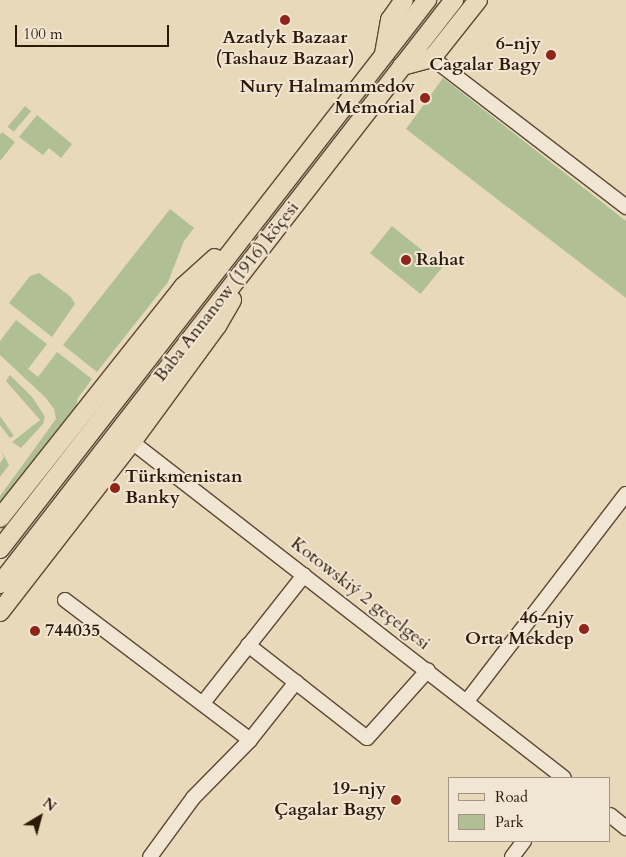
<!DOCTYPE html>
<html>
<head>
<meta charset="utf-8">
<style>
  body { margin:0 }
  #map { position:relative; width:626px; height:857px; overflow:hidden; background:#e9d9bb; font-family:Cardo,serif }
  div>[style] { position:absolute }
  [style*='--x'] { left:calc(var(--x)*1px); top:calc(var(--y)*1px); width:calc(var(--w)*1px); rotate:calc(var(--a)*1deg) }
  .green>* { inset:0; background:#b0c094; transform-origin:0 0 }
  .roads { filter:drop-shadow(1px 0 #5c4935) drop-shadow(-1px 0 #5c4935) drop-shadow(0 1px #5c4935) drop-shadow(0 -1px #5c4935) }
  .minor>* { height:14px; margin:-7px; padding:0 7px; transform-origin:7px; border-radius:7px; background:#f1e6d3 }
  .major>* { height:18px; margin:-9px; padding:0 9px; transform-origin:9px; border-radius:9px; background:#e9d9bb }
  .dots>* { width:14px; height:14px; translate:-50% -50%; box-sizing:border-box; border:2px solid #f1e6d3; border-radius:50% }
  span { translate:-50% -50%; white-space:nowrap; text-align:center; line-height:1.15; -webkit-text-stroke:4px #f1e6d3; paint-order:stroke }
  .poi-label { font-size:18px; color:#2d1908; font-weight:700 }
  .right { translate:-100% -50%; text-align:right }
  .left { translate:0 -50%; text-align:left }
  .street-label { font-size:18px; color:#2d1908 }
  .legend { position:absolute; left:448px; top:777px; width:162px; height:65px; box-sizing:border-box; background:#f1e6d3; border:1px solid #a39482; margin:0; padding:6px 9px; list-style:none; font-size:15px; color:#2d1908 }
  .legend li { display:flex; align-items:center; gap:10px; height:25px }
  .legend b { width:25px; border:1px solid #a39482 }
  .north { position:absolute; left:15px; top:792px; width:50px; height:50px; -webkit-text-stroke:4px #f1e6d3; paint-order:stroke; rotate:37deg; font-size:14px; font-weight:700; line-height:20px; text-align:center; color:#2d1908 }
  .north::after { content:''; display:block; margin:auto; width:18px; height:22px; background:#2d1908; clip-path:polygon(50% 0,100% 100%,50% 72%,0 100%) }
  .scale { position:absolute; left:15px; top:25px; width:154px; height:22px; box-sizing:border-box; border:2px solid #2d1908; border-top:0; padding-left:6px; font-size:15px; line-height:18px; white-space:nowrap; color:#2d1908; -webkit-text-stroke:4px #f1e6d3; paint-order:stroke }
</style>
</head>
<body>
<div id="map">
  <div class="green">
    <div style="clip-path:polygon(443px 78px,626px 221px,626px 298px,406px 129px)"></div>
    <div style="left:25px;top:106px;width:8px;height:27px;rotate:40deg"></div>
    <div style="clip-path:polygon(37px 115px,72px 144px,61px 158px,49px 148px,43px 155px,19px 137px)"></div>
    <div style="clip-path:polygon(2px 132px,15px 142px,0 161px,0 135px)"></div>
    <div style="clip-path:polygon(170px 209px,194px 228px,184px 241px,168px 282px,97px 372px,63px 345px)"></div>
    <div style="left:392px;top:226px;width:65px;height:35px;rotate:39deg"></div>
    <div style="clip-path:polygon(39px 273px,71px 297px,75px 304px,52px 337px,9px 303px,30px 276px)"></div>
    <div style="clip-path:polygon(16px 320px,47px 344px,28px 369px,38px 377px,57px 352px,92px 379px,78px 398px,76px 406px,0 504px,0 496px,56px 419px,54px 409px,45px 397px,0 355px,0 341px)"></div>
    <div style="clip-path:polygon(10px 375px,33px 398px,45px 417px,43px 424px,21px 448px,12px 442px,40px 420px,6px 381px)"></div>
    <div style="clip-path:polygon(0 416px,14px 436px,10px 438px,0 425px)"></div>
    <div style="clip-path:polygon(0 448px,9px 465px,0 477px,0 463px,4px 457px)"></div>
  </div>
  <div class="roads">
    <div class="minor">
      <div style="--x:432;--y:58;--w:245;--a:37.5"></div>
      <div style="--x:132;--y:442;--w:547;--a:37.87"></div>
      <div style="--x:65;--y:600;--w:232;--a:37.1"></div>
      <div style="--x:248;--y:645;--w:151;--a:38"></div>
      <div style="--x:367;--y:738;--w:91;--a:-48.1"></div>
      <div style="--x:467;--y:701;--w:261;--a:-52.5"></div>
      <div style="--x:203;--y:703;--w:163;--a:-51.7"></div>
      <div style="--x:610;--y:815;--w:21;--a:39"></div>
      <div style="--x:150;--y:857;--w:73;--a:-53.9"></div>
      <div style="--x:193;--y:798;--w:81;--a:-45.5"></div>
      <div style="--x:250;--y:740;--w:74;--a:-51.6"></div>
      <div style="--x:512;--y:857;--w:20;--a:-53"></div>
    </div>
    <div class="major">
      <div style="--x:384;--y:54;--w:35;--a:-80"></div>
      <div style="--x:390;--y:20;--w:24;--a:-55"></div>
      <div style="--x:402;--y:66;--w:31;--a:-15"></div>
      <div style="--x:432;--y:58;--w:74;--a:-51.6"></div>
      <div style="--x:0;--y:518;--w:295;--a:-51.6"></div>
      <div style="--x:183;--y:287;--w:43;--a:-42.2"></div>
      <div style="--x:0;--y:549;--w:696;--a:-52.13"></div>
      <div style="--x:0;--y:584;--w:740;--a:-52.14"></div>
      <div style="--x:0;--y:612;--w:215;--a:-52.2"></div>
      <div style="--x:132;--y:442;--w:144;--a:-53.8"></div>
      <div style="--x:217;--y:326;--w:30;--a:-60"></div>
    </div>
  </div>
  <div class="dots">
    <div style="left:285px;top:20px;background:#8f2418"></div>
    <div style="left:551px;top:55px;background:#8f2418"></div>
    <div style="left:425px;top:98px;background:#8f2418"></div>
    <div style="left:406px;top:260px;background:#8f2418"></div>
    <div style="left:115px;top:488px;background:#8f2418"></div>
    <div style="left:584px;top:629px;background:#8f2418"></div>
    <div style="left:35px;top:631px;background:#8f2418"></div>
    <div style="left:396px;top:800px;background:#8f2418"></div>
  </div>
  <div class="poi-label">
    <span style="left:285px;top:49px">Azatlyk Bazaar<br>(Tashauz Bazaar)</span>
    <span class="right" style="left:541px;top:55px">6-njy<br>Cagalar Bagy</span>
    <span class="right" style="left:415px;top:98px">Nury Halmammedov<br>Memorial</span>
    <span class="left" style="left:416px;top:260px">Rahat</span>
    <span class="left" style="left:125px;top:488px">Türkmenistan<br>Banky</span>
    <span class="right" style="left:574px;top:629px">46-njy<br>Orta Mekdep</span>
    <span class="left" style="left:45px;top:631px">744035</span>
    <span class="right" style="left:386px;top:800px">19-njy<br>Çagalar Bagy</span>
  </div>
  <div class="street-label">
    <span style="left:227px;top:292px;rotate:-52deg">Baba Annanow (1916) köçesi</span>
    <span style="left:360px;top:594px;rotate:38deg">Kotowskiý 2 geçelgesi</span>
  </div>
  <ul class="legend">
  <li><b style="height:6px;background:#e9d9bb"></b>Road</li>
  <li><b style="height:14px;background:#b0c094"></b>Park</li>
  </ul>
  <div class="north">N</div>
  <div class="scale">100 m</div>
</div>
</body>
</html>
